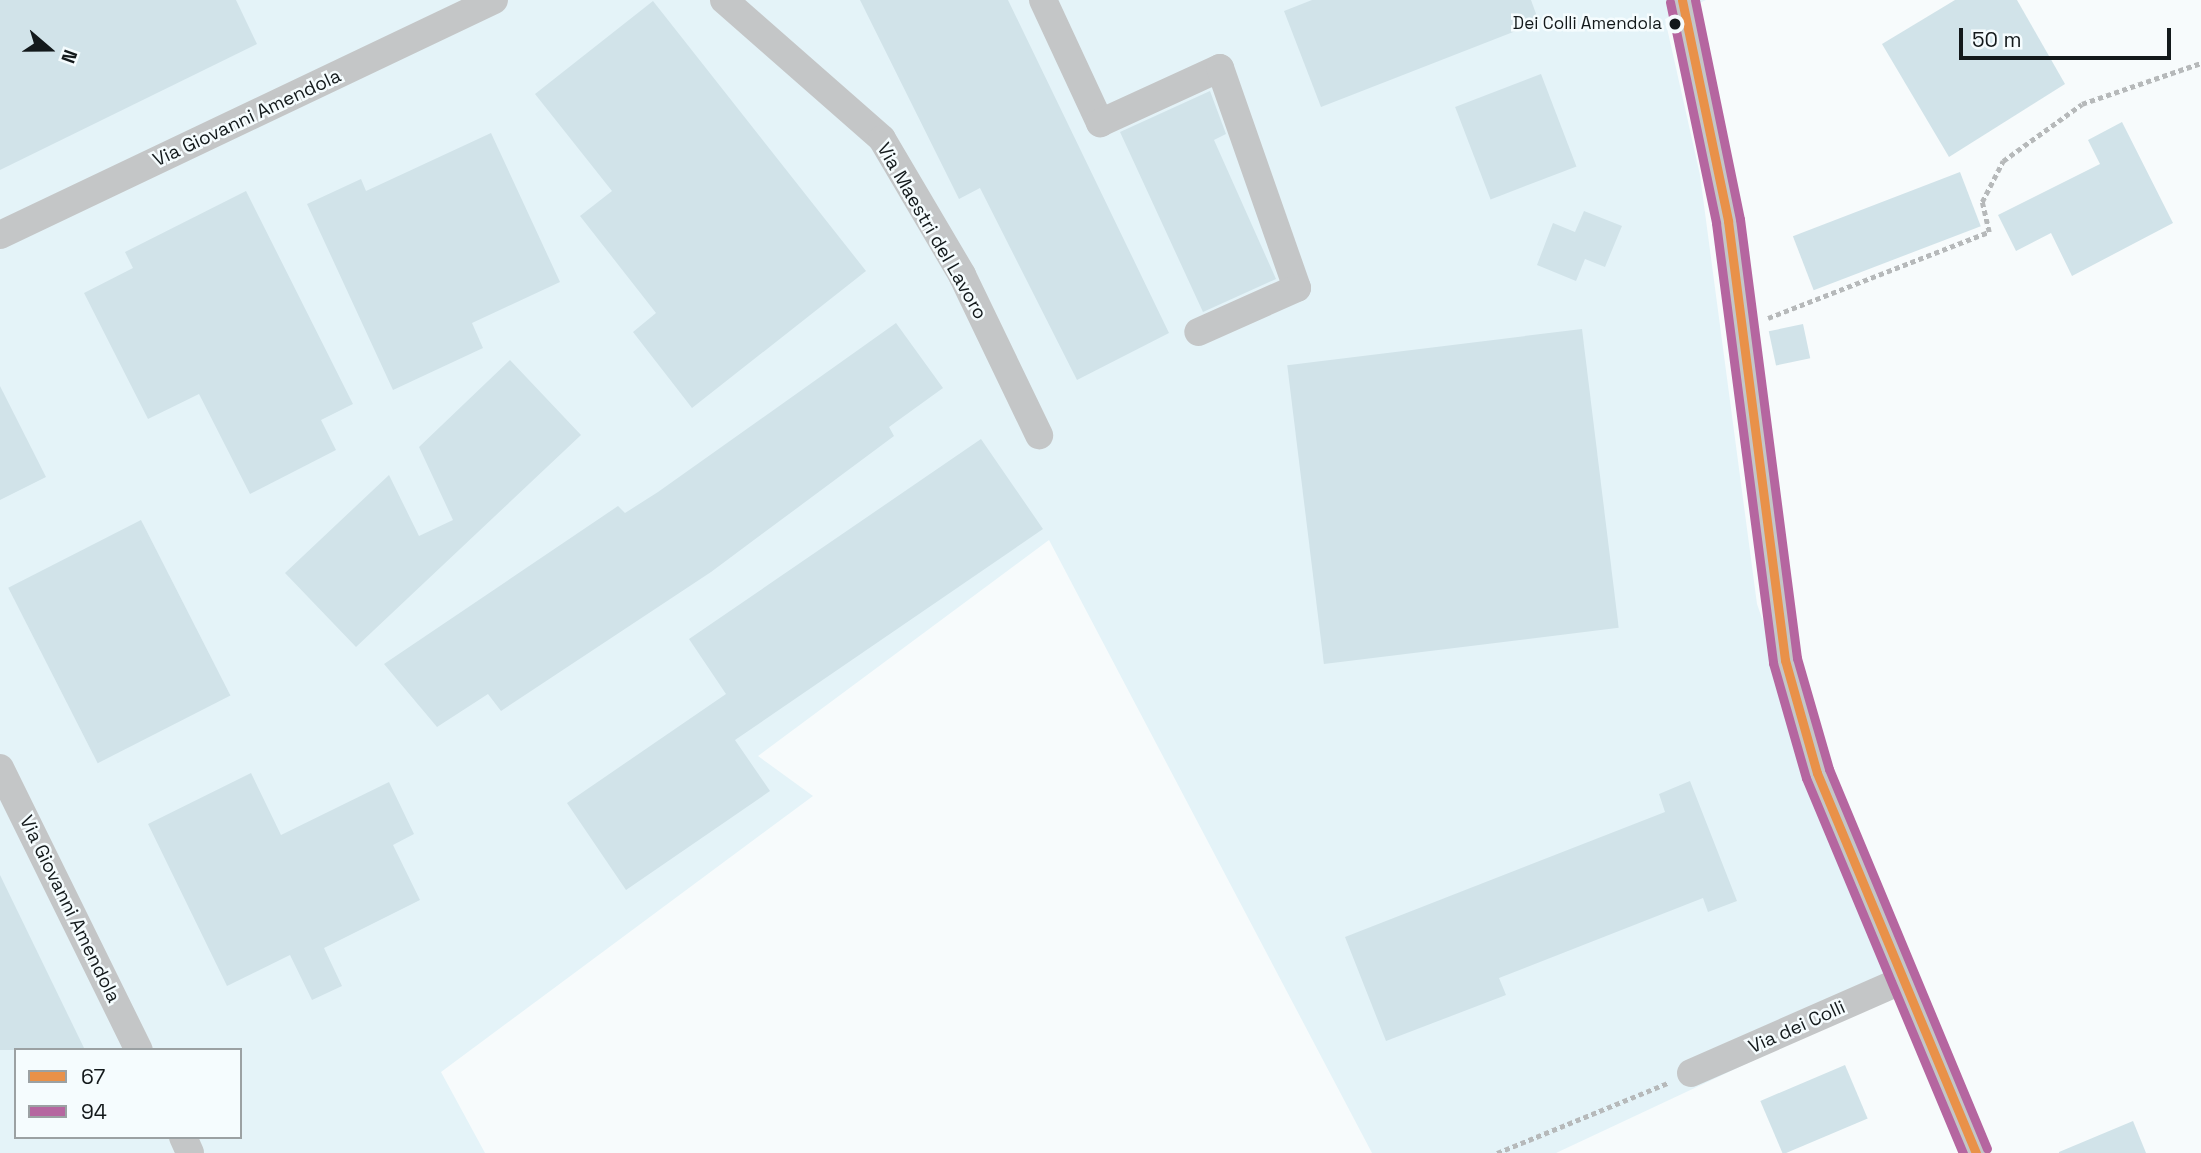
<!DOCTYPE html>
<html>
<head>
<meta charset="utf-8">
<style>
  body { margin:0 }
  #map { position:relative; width:2201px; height:1153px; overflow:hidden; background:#f7fbfc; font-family:"Space Grotesk",sans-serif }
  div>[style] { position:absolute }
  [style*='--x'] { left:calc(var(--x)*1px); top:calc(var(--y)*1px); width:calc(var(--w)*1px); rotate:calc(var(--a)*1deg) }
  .built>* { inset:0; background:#e4f3f8 }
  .building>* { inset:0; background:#d1e3e9; transform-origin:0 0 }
  .path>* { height:4.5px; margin-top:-2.25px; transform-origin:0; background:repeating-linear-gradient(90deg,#b6b9ba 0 5px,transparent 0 8.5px) }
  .minor>* { height:28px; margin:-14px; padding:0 14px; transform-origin:14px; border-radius:14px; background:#c4c6c7 }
  .bus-1>* { height:9px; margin:-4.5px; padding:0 4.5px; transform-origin:4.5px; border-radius:4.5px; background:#e99149 }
  .bus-2>* { height:9px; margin:-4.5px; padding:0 4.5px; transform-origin:4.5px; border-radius:4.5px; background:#b566a0 }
  .bus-3>* { height:9px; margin:-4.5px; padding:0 4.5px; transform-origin:4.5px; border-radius:4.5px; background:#b566a0 }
  .dots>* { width:19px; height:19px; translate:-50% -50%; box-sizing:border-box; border:4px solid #f5fcfe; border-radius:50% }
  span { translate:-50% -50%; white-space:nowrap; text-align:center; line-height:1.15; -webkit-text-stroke:5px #f5fcfe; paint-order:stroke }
  .bus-label { font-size:17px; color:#13191b }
  .right { translate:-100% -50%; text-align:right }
  .street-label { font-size:19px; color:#13191b }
  .legend { position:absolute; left:14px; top:1048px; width:228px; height:91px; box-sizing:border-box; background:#f5fcfe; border:2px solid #9ba1a3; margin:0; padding:9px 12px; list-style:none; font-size:21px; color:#13191b }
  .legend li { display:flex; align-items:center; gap:14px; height:35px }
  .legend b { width:35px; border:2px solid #9ba1a3 }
  .north { position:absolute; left:14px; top:14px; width:70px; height:70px; -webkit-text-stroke:5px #f5fcfe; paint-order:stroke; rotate:110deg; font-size:19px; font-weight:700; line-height:28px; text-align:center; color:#13191b }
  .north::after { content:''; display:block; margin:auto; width:24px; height:32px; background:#13191b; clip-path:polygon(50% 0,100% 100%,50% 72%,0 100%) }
  .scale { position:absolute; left:1959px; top:28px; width:212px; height:32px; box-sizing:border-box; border:4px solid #13191b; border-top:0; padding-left:9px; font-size:21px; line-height:24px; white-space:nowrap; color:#13191b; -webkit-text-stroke:5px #f5fcfe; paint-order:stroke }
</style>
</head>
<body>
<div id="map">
  <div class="built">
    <div style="clip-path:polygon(evenodd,0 0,1706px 0,1665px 19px,1700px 175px,1757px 604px,1893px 995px,1556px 1153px,1372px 1153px,1049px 540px,758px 756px,813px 796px,441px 1072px,485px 1153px,0 1153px,0 0,16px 1050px,240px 1050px,240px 1137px,16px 1137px,16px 1050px)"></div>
  </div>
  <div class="building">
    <div style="clip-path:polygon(0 0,236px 0,257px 44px,0 170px)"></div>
    <div style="clip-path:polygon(860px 0,1008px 0,1169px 333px,1077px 380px,980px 188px,959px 199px)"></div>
    <div style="clip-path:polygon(1312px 0,1531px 0,1539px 22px,1321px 107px,1284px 11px)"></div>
    <div style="clip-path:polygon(1955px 0,2017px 0,2065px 84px,1949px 157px,1882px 44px)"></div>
    <div style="clip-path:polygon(653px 1px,866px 271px,692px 408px,633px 332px,656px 313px,580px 216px,612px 191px,535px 94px)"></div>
    <div style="left:1541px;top:74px;width:99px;height:92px;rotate:69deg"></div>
    <div style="clip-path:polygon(1210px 91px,1226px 134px,1214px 140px,1276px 279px,1203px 312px,1120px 132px)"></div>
    <div style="clip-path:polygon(2122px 122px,2173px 223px,2072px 276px,2051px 233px,2016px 251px,1998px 215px,2100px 164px,2088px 140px)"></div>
    <div style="clip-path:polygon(491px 133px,560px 282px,472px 323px,483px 348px,393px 390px,307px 204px,361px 179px,366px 191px)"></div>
    <div style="left:1960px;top:172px;width:58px;height:179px;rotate:69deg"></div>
    <div style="clip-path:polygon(246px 191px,353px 404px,321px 420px,336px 450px,250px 494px,199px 394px,148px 419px,84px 293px,133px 268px,125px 252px)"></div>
    <div style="clip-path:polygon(1584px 211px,1622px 226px,1605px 267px,1585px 259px,1576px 281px,1537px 265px,1553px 223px,1575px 232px)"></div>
    <div style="clip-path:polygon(896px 323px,943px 388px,889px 427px,894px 436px,711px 572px,501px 711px,488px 694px,437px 727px,384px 664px,618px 506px,625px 513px,658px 492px)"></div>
    <div style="left:1803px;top:324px;width:35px;height:35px;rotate:78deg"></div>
    <div style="left:1582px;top:329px;width:301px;height:297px;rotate:83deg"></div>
    <div style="clip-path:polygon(510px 360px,581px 435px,356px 647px,285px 573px,389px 475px,419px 536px,453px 520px,419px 447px)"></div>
    <div style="clip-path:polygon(0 386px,46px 477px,0 500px)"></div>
    <div style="clip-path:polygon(981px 439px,1043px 529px,735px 740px,770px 791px,626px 890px,567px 803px,726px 694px,689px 639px)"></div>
    <div style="left:141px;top:520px;width:197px;height:149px;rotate:63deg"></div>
    <div style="clip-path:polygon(251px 773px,281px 835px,389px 782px,414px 834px,393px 845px,420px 900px,324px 948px,342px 986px,312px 1000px,290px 955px,227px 986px,148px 824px)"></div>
    <div style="clip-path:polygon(1690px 781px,1737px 901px,1708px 912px,1703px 898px,1499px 978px,1506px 995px,1386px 1041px,1345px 937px,1665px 812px,1659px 794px)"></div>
    <div style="clip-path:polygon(0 875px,85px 1050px,0 1050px)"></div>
    <div style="left:1845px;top:1065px;width:58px;height:92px;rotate:67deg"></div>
    <div style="clip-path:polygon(2133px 1121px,2146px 1153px,2059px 1153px,2059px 1152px)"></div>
  </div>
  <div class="path">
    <div style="--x:1768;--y:318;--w:237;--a:-21.3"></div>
    <div style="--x:1989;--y:232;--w:31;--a:-103"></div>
    <div style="--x:1982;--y:202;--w:46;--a:-62.9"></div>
    <div style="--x:2003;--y:161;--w:97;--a:-35.8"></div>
    <div style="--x:2082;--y:104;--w:126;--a:-19"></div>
    <div style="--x:1497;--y:1153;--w:185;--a:-22.3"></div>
  </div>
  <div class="minor">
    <div style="--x:724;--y:0;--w:210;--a:41.3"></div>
    <div style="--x:882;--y:139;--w:158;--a:59.5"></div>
    <div style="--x:962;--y:275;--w:178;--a:64.3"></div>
    <div style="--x:1043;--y:0;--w:136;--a:65.1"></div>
    <div style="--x:1100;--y:123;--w:132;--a:-24.6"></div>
    <div style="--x:1220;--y:68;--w:233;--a:70.7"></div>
    <div style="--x:1297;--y:288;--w:108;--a:156"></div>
    <div style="--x:1682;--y:0;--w:226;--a:78.2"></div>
    <div style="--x:1728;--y:221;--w:443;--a:82.6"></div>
    <div style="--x:1785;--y:660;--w:117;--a:74.2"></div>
    <div style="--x:1817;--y:773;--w:412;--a:67.3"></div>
    <div style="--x:0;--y:235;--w:547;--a:-25.44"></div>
    <div style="--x:0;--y:768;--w:314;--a:63.8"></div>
    <div style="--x:1691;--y:1073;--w:232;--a:-23.7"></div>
    <div style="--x:183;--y:1137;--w:17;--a:66"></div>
  </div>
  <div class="bus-1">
    <div style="--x:1682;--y:0;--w:226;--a:78.2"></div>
    <div style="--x:1728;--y:221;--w:443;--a:82.6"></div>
    <div style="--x:1785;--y:660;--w:117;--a:74.2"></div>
    <div style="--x:1817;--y:773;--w:412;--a:67.3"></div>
  </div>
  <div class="bus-2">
    <div style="--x:1670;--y:2;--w:226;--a:78.2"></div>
    <div style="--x:1716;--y:223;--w:444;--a:82.6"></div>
    <div style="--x:1773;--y:663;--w:120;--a:74"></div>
    <div style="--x:1806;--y:778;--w:407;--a:67.3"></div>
  </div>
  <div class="bus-3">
    <div style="--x:1695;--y:0;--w:224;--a:78.4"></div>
    <div style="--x:1740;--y:219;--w:443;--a:82.6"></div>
    <div style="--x:1797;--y:658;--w:116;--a:73.9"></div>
    <div style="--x:1829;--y:769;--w:411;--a:67.4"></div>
  </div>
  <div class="dots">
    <div style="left:1675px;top:24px;background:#13191b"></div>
  </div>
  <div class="bus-label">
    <span class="right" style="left:1662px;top:24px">Dei Colli Amendola</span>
  </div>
  <div class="street-label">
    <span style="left:247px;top:118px;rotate:-25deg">Via Giovanni Amendola</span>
    <span style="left:932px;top:231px;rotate:60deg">Via Maestri del Lavoro</span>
    <span style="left:70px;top:909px;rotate:64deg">Via Giovanni Amendola</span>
    <span style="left:1797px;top:1027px;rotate:-24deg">Via dei Colli</span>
  </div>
  <ul class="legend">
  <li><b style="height:9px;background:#e99149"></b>67</li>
  <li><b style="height:9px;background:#b566a0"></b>94</li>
  </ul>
  <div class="north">N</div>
  <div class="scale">50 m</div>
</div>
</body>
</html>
